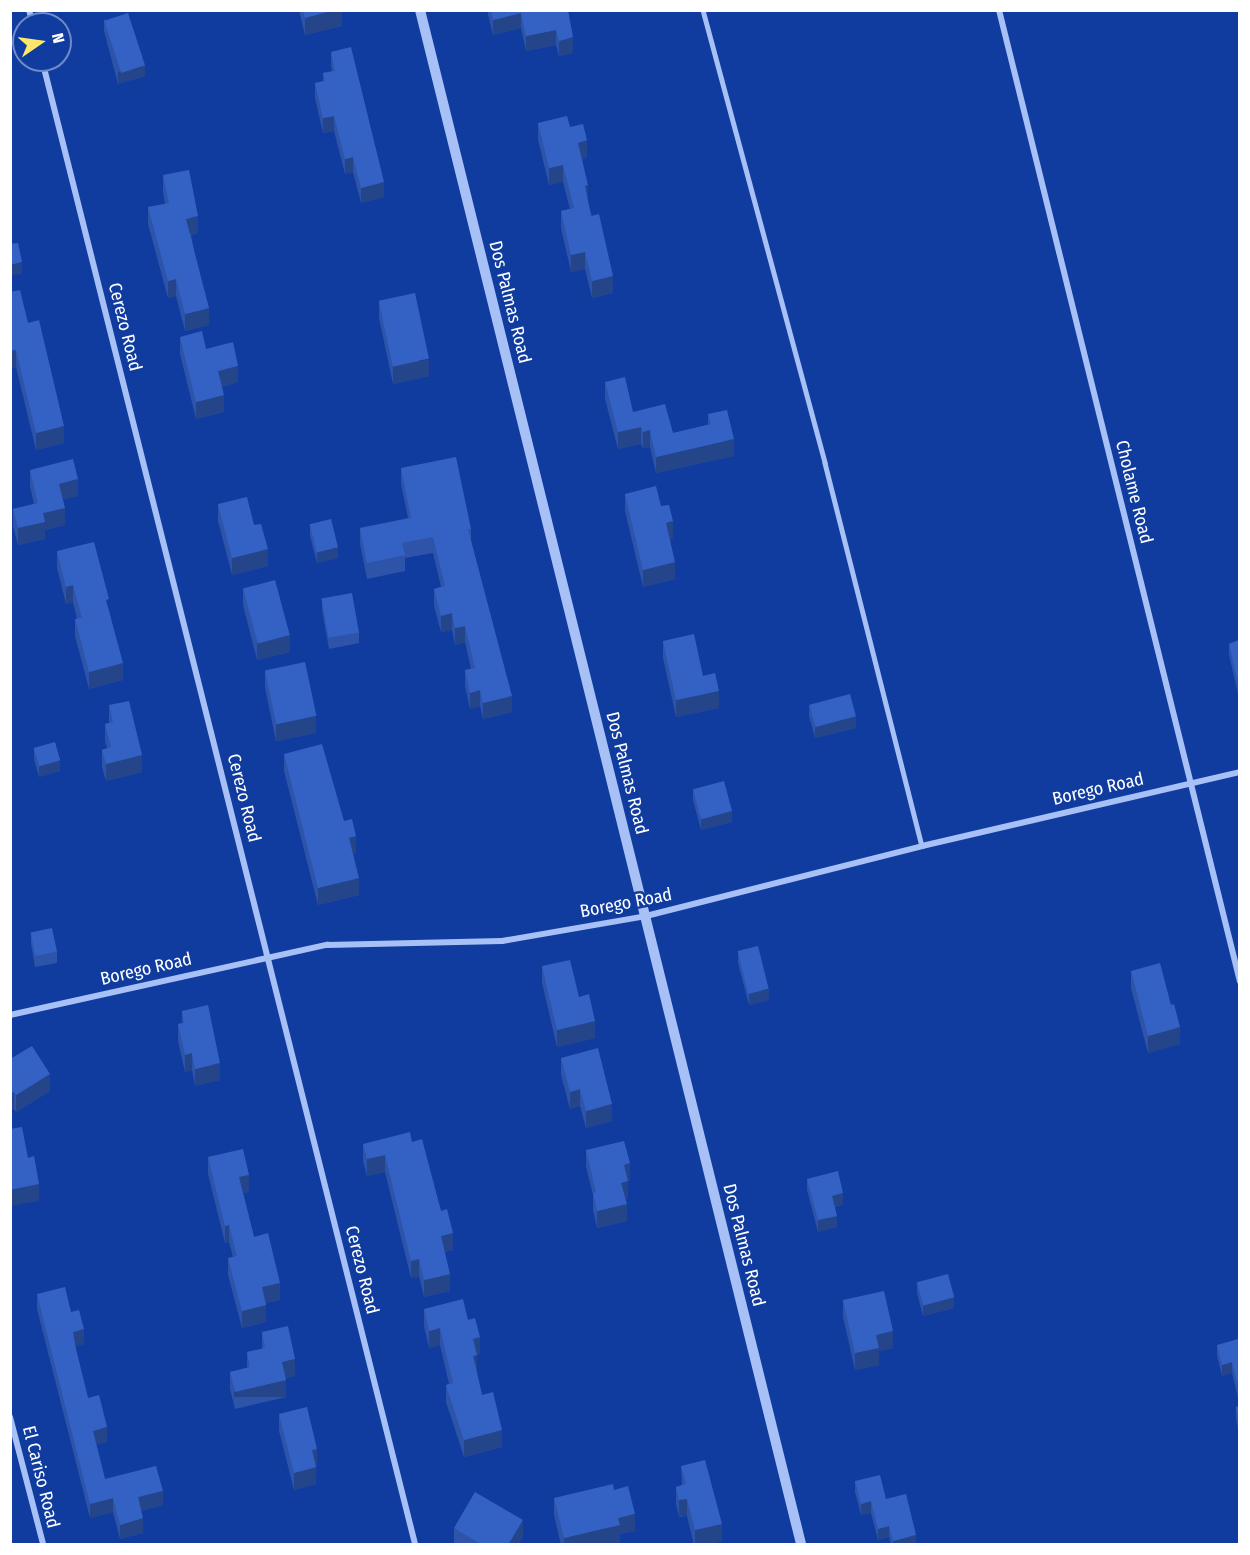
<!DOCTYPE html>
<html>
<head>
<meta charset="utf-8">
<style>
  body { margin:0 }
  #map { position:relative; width:1250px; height:1555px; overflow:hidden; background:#103c9f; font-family:"Fira Sans Condensed",sans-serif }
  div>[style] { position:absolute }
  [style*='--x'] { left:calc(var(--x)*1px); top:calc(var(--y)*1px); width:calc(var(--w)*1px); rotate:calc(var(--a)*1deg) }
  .service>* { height:4.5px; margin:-2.25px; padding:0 2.25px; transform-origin:2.25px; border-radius:2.25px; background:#a7c0f5 }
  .minor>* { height:6px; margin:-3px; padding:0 3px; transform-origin:3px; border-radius:3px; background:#a7c0f5 }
  .tertiary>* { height:10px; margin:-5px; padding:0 5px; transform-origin:5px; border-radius:5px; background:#a7c0f5 }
  .wall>* { inset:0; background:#2d54a9 }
  .shaded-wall>* { inset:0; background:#244589; transform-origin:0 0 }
  .building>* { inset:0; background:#3462c4; transform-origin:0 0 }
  span { translate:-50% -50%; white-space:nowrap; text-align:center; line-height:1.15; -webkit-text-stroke:5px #103c9f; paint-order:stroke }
  .street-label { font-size:18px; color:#fff }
  .frame { position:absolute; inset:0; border:12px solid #fff; pointer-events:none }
  .north { position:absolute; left:12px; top:12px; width:60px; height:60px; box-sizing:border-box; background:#103c9f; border:2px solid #708ac5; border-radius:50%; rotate:77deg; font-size:16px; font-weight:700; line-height:24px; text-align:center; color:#fff }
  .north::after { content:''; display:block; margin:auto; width:21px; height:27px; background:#ffe76b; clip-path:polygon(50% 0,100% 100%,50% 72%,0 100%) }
</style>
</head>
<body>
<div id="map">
  <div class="service">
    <div style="--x:703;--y:10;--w:469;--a:74.9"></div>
    <div style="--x:825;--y:463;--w:395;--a:75.8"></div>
  </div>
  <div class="minor">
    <div style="--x:29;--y:10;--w:15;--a:74"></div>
    <div style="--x:999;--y:10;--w:1001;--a:76.07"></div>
    <div style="--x:42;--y:60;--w:1530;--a:75.89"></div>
    <div style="--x:10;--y:1015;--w:325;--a:-12.5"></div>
    <div style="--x:327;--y:945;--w:175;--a:-1.3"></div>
    <div style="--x:502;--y:941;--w:146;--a:-9.8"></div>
    <div style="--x:646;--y:916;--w:285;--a:-14.2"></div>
    <div style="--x:922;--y:846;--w:326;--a:-13.1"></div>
    <div style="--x:10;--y:1417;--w:131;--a:75.4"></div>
  </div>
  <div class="tertiary">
    <div style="--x:420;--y:10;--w:1581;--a:76.05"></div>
  </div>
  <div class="wall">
    <div style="clip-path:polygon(299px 10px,342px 10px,342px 26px,305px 35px)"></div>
    <div style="clip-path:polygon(487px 10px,562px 10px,573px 53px,559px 56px,556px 45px,526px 51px,521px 28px,493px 35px)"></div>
    <div style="clip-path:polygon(104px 19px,145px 76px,118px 84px,104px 31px)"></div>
    <div style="clip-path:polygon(331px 52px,384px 197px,361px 203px,353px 172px,345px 174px,334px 131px,323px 133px,315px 98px,315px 83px,323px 81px,323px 73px,332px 71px,331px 66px)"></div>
    <div style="clip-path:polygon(538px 123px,570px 127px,587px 157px,582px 159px,588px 202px,613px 293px,592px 298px,585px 269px,571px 272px,561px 228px,561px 211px,570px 209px,563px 182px,549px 185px,538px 140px)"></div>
    <div style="clip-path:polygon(163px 175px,198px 233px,191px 235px,209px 325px,185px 331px,176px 296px,168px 298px,148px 224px,148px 207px,165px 204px,163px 192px)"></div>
    <div style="clip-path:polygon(10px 292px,28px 323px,64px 443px,36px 450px,16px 367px,10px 368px)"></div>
    <div style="clip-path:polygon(379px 301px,429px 376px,393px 384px,379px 318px)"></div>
    <div style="clip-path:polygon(180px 337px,206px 349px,238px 382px,222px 387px,224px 412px,196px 419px,180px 354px)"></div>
    <div style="clip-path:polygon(605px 382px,633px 412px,673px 433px,708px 425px,708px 414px,734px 456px,656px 473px,650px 447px,643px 448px,641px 444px,618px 449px,605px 399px)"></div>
    <div style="clip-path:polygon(401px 468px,471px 529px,471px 541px,512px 712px,483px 719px,480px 706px,470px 709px,465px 686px,465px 670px,471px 669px,465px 642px,455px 645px,452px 630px,441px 632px,434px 606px,434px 589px,441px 587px,433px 553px,405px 558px,405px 571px,367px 579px,360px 544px,360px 528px,408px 518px,401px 484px)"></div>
    <div style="clip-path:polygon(30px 470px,78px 496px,63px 499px,65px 525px,45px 530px,45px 539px,18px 545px,13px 526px,13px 509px,34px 504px,30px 487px)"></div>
    <div style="clip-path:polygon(625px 494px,661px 506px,673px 538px,670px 539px,675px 579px,643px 587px,625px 511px)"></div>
    <div style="clip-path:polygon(218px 504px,254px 525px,268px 566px,232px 575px,218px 521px)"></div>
    <div style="clip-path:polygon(310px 524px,338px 558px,317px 563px,310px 536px)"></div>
    <div style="clip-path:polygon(57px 551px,109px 610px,123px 680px,89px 689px,75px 636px,75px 619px,77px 619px,73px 602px,66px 604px,57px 568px)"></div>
    <div style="clip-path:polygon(243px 588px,290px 652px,257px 660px,243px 605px)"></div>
    <div style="clip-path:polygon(322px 599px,359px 632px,359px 643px,329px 649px,322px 610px)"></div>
    <div style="clip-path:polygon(1239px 640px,1239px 698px,1229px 655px,1229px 644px)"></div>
    <div style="clip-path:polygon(663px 641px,719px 708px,676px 717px,663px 658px)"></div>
    <div style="clip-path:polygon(265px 671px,316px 733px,276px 741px,265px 688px)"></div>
    <div style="clip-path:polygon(109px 705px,142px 772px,106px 781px,102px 767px,102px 750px,107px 748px,105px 741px,105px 724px,109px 723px)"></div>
    <div style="clip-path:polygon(809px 705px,856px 728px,815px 738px,809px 716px)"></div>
    <div style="clip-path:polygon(34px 747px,60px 771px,39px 777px,34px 759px)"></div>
    <div style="clip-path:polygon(284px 754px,344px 821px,356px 853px,353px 854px,359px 895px,318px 905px,284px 771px)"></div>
    <div style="clip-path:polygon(693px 789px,732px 822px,701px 830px,693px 800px)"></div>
    <div style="clip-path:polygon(31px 933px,57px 951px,57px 963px,35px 967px,31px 944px)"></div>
    <div style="clip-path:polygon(738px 951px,769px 1000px,749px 1005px,738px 963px)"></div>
    <div style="clip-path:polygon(542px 966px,579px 997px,595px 1038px,557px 1047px,542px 983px)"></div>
    <div style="clip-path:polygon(1131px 971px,1171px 1005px,1180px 1044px,1148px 1053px,1131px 988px)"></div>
    <div style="clip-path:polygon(182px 1011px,220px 1080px,195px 1086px,192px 1070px,185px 1072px,178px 1041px,178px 1024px,182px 1023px)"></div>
    <div style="clip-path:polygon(561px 1058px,612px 1121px,586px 1128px,580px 1106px,570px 1109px,561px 1075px)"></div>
    <div style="clip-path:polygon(10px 1059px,50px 1091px,16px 1112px,14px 1109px,10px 1111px)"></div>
    <div style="clip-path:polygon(412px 1142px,441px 1211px,453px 1250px,445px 1252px,450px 1291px,424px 1297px,419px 1276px,411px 1278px,385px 1172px,367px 1176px,363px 1161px,363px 1144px)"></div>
    <div style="clip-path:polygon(586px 1150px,630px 1180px,628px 1181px,628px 1198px,625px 1198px,627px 1221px,597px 1228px,593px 1210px,593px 1195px,586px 1167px)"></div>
    <div style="clip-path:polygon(208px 1157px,249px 1192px,243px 1193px,254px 1237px,280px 1300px,266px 1303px,266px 1322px,242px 1328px,228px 1275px,228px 1258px,233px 1257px,229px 1242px,225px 1243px,208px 1174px)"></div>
    <div style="clip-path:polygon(807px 1179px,843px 1204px,835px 1207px,837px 1227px,818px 1232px,807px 1190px)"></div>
    <div style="clip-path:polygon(917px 1282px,954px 1308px,923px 1316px,917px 1293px)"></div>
    <div style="clip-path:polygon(37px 1294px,71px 1312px,84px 1344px,75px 1346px,88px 1398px,107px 1442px,96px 1444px,105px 1479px,163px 1505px,141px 1511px,143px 1533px,120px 1539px,113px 1512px,90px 1518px,37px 1309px)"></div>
    <div style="clip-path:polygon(843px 1300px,893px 1348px,879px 1351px,879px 1365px,855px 1370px,843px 1317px)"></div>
    <div style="clip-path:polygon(424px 1309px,468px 1320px,480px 1354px,477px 1355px,477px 1372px,482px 1395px,502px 1447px,464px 1457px,446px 1402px,446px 1385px,449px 1384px,440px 1345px,429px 1348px,424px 1326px)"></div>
    <div style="clip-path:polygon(262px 1332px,295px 1376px,286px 1378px,286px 1397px,235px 1409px,230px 1389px,230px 1372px,247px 1368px,247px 1352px,262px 1349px)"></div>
    <div style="clip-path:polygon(1217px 1345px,1239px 1346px,1239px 1402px,1232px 1373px,1222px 1376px,1217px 1356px)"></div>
    <div style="clip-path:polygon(1239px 1406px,1239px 1434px,1236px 1419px,1236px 1407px)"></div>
    <div style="clip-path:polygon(279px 1414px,317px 1466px,316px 1466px,316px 1484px,294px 1490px,279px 1431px)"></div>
    <div style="clip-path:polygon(681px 1466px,722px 1541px,706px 1545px,694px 1545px,687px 1516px,679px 1517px,676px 1504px,676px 1487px,682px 1485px)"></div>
    <div style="clip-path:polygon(855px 1481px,886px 1499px,916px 1545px,891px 1545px,889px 1537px,878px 1540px,871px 1513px,861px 1515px,855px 1492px)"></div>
    <div style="clip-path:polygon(614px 1490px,635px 1531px,620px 1534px,620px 1542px,610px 1545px,561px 1545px,554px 1515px,554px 1498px)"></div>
    <div style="clip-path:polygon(454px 1528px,523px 1537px,518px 1545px,454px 1545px)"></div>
  </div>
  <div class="shaded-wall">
    <div style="clip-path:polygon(334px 10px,342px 10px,342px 26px,305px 35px,305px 18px)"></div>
    <div style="clip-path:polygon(521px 13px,521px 28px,493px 35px,493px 20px)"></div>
    <div style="clip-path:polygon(556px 30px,556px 45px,526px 51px,526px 36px)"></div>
    <div style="clip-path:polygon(573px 37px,573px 53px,559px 56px,559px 41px)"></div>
    <div style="clip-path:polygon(145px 65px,145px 76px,118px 84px,118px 72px)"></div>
    <div style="clip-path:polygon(334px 116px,334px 131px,323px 133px,323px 118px)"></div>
    <div style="clip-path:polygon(587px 140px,587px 157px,578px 160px,578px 143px)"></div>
    <div style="clip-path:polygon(353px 157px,353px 172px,345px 174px,345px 159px)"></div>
    <div style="clip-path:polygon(563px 165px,563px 182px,549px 185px,549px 168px)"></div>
    <div style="clip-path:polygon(384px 182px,384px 197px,361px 203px,361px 188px)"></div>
    <div style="clip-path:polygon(588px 185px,588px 202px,585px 186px)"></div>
    <div style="clip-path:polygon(198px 216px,198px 233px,186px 235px,186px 219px)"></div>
    <div style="clip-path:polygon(585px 252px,585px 269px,571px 272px,571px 255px)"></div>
    <div style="clip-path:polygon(22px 262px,22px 274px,10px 276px,10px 265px)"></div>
    <div style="clip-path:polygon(613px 276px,613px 293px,592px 298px,592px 281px)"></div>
    <div style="clip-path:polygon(176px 279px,176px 296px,168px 298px,168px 281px)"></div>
    <div style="clip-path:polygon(209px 308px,209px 325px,185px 331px,185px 314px)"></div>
    <div style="left:16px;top:350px;width:17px;height:6px;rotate:90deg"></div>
    <div style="clip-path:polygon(429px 359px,429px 376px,393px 384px,393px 367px)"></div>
    <div style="clip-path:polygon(238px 366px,238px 382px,218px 388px,218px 371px)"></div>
    <div style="clip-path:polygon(224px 395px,224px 412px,196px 419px,196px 402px)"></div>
    <div style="clip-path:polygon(64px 426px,64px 443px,36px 450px,36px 433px)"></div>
    <div style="clip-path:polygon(641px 427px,641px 444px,618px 449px,618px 432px)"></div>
    <div style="clip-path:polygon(650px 430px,650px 447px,643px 448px,643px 432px)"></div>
    <div style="clip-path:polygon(734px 439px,734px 456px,656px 473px,656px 457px)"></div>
    <div style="clip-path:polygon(78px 479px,78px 496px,59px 500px,59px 484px)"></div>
    <div style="clip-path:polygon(65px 508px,65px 525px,45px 530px,45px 539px,18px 545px,18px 528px,43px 513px)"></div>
    <div style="clip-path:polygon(673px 521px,673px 538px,666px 540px,666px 523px)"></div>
    <div style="clip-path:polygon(338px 547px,338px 558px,317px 563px,317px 552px)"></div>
    <div style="clip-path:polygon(268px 549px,268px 566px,232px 575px,232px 558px)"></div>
    <div style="clip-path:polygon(675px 562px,675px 579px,643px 587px,643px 570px)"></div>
    <div style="clip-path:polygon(73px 585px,73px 602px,66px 604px,66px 587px)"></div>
    <div style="clip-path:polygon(452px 613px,452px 630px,441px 632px,441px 616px)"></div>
    <div style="clip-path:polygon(465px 626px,465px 642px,455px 645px,455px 628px)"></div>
    <div style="clip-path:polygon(290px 635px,290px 652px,257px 660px,257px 643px)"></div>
    <div style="clip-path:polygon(123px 663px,123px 680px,89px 689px,89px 672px)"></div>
    <div style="clip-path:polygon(480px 690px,480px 706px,470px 709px,470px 693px)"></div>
    <div style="clip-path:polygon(719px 691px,719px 708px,676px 717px,676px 700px)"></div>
    <div style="clip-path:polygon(512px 696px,512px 712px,483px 719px,483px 703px)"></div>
    <div style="clip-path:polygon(316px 716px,316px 733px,276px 741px,276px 724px)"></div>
    <div style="clip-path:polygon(856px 716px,856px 728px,815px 738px,815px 727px)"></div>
    <div style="clip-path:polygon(142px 755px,142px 772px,106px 781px,106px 764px)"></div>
    <div style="clip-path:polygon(60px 760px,60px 771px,39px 777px,39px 765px)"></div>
    <div style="clip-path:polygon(732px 811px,732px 822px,701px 830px,701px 819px)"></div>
    <div style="clip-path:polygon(356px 836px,356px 853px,349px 855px,349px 838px)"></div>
    <div style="clip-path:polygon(359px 878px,359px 895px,318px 905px,318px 888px)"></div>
    <div style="clip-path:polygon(769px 989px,769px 1000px,749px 1005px,749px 994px)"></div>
    <div style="clip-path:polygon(595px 1021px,595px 1038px,557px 1047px,557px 1030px)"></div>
    <div style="clip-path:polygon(1180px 1027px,1180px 1044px,1148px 1053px,1148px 1036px)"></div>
    <div style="clip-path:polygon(192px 1053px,192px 1070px,185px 1072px,185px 1055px)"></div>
    <div style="clip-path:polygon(220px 1063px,220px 1080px,195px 1086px,195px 1069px)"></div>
    <div style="clip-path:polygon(50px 1074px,50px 1091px,16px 1112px,16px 1095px)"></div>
    <div style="clip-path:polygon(580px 1089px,580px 1106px,570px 1109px,570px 1092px)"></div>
    <div style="clip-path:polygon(14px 1092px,14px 1109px,10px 1111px,10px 1094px)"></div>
    <div style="clip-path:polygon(612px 1104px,612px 1121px,586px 1128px,586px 1111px)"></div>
    <div style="clip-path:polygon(385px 1155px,385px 1172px,367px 1176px,367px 1159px)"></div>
    <div style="clip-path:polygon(630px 1163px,630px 1180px,628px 1181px,628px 1198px,621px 1200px,621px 1183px,624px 1165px)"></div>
    <div style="clip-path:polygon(249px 1175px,249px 1192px,239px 1194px,239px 1177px)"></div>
    <div style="clip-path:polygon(39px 1184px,39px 1201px,10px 1206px,10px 1190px)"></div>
    <div style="clip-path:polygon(843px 1193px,843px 1204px,832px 1207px,832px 1196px)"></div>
    <div style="clip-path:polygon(627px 1204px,627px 1221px,597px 1228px,597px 1211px)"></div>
    <div style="clip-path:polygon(837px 1216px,837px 1227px,818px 1232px,818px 1220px)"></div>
    <div style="left:229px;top:1225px;width:17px;height:4px;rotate:90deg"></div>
    <div style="clip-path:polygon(453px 1233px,453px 1250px,441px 1253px,441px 1236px)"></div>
    <div style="clip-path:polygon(419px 1259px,419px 1276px,411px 1278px,411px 1261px)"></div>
    <div style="clip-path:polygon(450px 1274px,450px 1291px,424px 1297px,424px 1280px)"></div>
    <div style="clip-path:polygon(280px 1283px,280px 1300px,262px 1304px,262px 1287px)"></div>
    <div style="clip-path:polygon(954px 1297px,954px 1308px,923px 1316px,923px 1305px)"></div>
    <div style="clip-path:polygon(266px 1305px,266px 1322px,242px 1328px,242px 1311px)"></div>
    <div style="clip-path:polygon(440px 1328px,440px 1345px,429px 1348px,429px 1331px)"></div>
    <div style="clip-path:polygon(84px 1329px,84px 1344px,73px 1347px,73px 1332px)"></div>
    <div style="clip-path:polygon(893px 1331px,893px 1348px,879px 1351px,879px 1365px,855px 1370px,855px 1353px,876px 1335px)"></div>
    <div style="clip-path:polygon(480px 1337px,480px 1354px,473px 1356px,473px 1339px)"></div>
    <div style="clip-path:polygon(477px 1355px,477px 1372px,473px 1356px)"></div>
    <div style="clip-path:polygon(295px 1359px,295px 1376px,282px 1379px,282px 1362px)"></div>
    <div style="clip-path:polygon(1232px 1362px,1232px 1373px,1222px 1376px,1222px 1365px)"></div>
    <div style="left:286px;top:1380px;width:17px;height:52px;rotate:90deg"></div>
    <div style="clip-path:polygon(107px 1427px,107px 1442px,93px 1445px,93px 1431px)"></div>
    <div style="clip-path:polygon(502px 1430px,502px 1447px,464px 1457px,464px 1440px)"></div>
    <div style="left:317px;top:1449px;width:17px;height:5px;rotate:90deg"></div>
    <div style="clip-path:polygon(316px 1467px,316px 1484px,294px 1490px,294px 1473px)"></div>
    <div style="clip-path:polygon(163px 1491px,163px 1505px,138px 1512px,138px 1497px)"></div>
    <div style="clip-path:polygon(113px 1498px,113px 1512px,90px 1518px,90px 1504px)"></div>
    <div style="left:687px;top:1499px;width:17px;height:8px;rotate:90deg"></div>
    <div style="clip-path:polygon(871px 1501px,871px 1513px,861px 1515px,861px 1504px)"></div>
    <div style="clip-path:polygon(635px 1514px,635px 1531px,620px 1534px,620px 1542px,610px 1545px,564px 1545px,564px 1538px,618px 1518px)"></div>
    <div style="clip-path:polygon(143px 1518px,143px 1533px,120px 1539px,120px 1525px)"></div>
    <div style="clip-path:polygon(523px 1520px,523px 1537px,518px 1545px,508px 1545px)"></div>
    <div style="clip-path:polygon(722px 1524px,722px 1541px,706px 1545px,695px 1545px,695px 1530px)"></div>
    <div style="clip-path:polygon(889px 1526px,889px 1537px,878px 1540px,878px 1529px)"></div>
    <div style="clip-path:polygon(916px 1535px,916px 1545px,893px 1545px,893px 1541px)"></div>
  </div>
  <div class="building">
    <div style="clip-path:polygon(303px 10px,334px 10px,305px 18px)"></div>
    <div style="clip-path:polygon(491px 10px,568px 10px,573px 37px,559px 41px,556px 30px,526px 36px,521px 13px,493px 20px)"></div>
    <div style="left:128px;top:13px;width:55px;height:25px;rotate:72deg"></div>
    <div style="clip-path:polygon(351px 47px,384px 182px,361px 188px,353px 157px,345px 159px,334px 116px,323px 118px,315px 83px,325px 81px,323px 73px,335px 71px,331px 52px)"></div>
    <div style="clip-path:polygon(567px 116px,570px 127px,583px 124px,587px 140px,578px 143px,588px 185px,585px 186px,591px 216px,599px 214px,613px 276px,592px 281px,585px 252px,571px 255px,561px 211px,574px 208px,563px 165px,549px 168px,538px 123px)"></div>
    <div style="clip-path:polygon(189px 170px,198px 216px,186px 219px,209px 308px,185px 314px,176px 279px,168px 281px,148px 207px,169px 203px,163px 175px)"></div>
    <div style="clip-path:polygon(18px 243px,22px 262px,10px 265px,10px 244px)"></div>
    <div style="clip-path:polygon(20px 290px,28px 323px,39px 320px,64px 426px,36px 433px,16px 350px,10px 351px,10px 292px)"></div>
    <div style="left:415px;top:293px;width:67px;height:37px;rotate:78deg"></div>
    <div style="clip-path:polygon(202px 331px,206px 349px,233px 342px,238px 366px,218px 371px,224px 395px,196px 402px,180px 337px)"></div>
    <div style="clip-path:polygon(625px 377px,633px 412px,665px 404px,673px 433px,711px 424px,708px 414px,727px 410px,734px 439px,656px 457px,650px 430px,643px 432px,641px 427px,618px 432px,605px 382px)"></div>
    <div style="clip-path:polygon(456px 457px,471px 529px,468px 529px,512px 696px,483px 703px,480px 690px,470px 693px,465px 670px,475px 668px,465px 626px,455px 628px,452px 613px,441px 616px,434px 589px,445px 586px,433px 537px,402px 543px,405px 555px,367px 563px,360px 528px,411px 518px,401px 468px)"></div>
    <div style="clip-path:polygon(73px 459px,78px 479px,59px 484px,65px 508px,43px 513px,45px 522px,18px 528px,13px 509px,38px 503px,30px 470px)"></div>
    <div style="clip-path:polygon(656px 486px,661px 506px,669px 505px,673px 521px,666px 523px,675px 562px,643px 570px,625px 494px)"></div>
    <div style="clip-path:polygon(247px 497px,254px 525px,261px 524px,268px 549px,232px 558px,218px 504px)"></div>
    <div style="left:331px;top:519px;width:29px;height:22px;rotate:76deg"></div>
    <div style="clip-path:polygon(94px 542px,109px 599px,106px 600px,123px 663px,89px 672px,75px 619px,82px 618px,73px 585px,66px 587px,57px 551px)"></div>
    <div style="left:275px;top:580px;width:57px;height:33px;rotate:75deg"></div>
    <div style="left:352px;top:593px;width:40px;height:31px;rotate:80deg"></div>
    <div style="clip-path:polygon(694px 634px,703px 676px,715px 673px,719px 691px,676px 700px,663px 641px)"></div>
    <div style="clip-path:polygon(1239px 640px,1239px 686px,1229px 644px)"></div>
    <div style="left:305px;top:662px;width:55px;height:41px;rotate:78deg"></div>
    <div style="left:850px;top:694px;width:23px;height:42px;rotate:75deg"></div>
    <div style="clip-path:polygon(129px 701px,142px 755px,106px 764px,102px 750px,111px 747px,105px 724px,113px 722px,109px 705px)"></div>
    <div style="left:55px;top:742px;width:19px;height:22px;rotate:74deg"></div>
    <div style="clip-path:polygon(322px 744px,344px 821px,352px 819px,356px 836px,349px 838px,359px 878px,318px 888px,284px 754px)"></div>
    <div style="left:724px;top:781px;width:31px;height:32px;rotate:75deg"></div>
    <div style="left:52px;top:928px;width:24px;height:22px;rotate:78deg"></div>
    <div style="left:758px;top:946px;width:44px;height:21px;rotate:76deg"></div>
    <div style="clip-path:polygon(570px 960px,579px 997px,589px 994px,595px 1021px,557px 1030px,542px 966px)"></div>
    <div style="clip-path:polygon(1160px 963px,1171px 1005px,1174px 1004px,1180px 1027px,1148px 1036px,1131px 971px)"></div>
    <div style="clip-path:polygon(208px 1005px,220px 1063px,195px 1069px,192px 1053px,185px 1055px,178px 1024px,184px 1023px,182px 1011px)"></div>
    <div style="clip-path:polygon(32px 1046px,50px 1074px,16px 1095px,14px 1092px,10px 1094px,10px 1059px)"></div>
    <div style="clip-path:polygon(598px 1048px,612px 1104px,586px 1111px,580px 1089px,570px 1092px,561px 1058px)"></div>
    <div style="clip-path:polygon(22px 1127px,28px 1158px,34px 1156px,39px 1184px,10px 1190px,10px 1129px)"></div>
    <div style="clip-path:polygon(410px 1132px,412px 1142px,422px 1139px,441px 1211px,447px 1209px,453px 1233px,441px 1236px,450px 1274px,424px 1280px,419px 1259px,411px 1261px,385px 1155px,367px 1159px,363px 1144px)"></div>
    <div style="clip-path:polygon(624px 1141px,630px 1163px,624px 1165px,628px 1181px,621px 1183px,627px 1204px,597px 1211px,593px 1193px,596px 1192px,586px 1150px)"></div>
    <div style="clip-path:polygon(243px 1149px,249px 1175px,239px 1177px,254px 1237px,268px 1233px,280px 1283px,262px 1287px,266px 1305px,242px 1311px,228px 1258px,237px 1256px,229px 1225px,225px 1226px,208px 1157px)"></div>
    <div style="clip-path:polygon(838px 1171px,843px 1193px,832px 1196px,837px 1216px,818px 1220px,807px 1179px)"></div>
    <div style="left:948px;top:1274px;width:24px;height:32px;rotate:75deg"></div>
    <div style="clip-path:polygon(65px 1287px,71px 1312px,79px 1310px,84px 1329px,73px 1332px,76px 1349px,88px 1398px,99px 1395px,107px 1427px,93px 1431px,105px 1479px,156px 1466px,163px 1491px,138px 1497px,143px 1518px,120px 1525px,113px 1498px,90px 1504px,37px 1294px)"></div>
    <div style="clip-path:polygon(884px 1291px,893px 1331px,876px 1335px,879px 1348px,855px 1353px,843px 1300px)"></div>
    <div style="clip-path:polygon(463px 1299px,468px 1320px,475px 1318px,480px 1337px,473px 1339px,477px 1355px,473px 1356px,482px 1395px,493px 1392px,502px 1430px,464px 1440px,446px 1385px,453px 1383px,440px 1328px,429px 1331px,424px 1309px)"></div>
    <div style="clip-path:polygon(288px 1326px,295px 1359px,282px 1362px,286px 1380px,235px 1392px,230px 1372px,250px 1367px,247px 1352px,265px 1348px,262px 1332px)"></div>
    <div style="clip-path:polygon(1238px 1339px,1239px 1346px,1239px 1390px,1232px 1362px,1222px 1365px,1217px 1345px)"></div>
    <div style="clip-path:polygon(1239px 1406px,1239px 1422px,1236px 1407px)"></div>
    <div style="clip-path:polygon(307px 1407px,317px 1449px,312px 1450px,316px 1467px,294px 1473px,279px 1414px)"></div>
    <div style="clip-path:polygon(705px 1460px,722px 1524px,695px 1530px,687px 1499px,679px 1500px,676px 1487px,686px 1484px,681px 1466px)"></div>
    <div style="clip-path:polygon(880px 1475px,886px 1499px,906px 1494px,916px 1535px,893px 1541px,889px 1526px,878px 1529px,871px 1501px,861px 1504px,855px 1481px)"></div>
    <div style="clip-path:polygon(613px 1484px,614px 1490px,628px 1486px,635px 1514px,618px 1518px,620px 1525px,564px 1538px,554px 1498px)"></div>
    <div style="clip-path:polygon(475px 1492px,523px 1520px,508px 1545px,482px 1545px,454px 1528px)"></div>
  </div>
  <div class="street-label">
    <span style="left:510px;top:302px;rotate:76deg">Dos Palmas Road</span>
    <span style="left:125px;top:327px;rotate:76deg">Cerezo Road</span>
    <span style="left:1134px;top:492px;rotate:76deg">Cholame Road</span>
    <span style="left:627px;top:773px;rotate:76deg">Dos Palmas Road</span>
    <span style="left:1098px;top:789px;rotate:-13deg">Borego Road</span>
    <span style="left:244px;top:798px;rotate:76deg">Cerezo Road</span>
    <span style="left:626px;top:903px;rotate:-11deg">Borego Road</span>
    <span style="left:146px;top:969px;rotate:-13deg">Borego Road</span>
    <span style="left:744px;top:1245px;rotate:76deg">Dos Palmas Road</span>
    <span style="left:362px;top:1270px;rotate:76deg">Cerezo Road</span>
    <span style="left:41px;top:1477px;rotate:76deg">El Cariso Road</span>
  </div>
  <div class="frame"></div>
  <div class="north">N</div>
</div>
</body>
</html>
